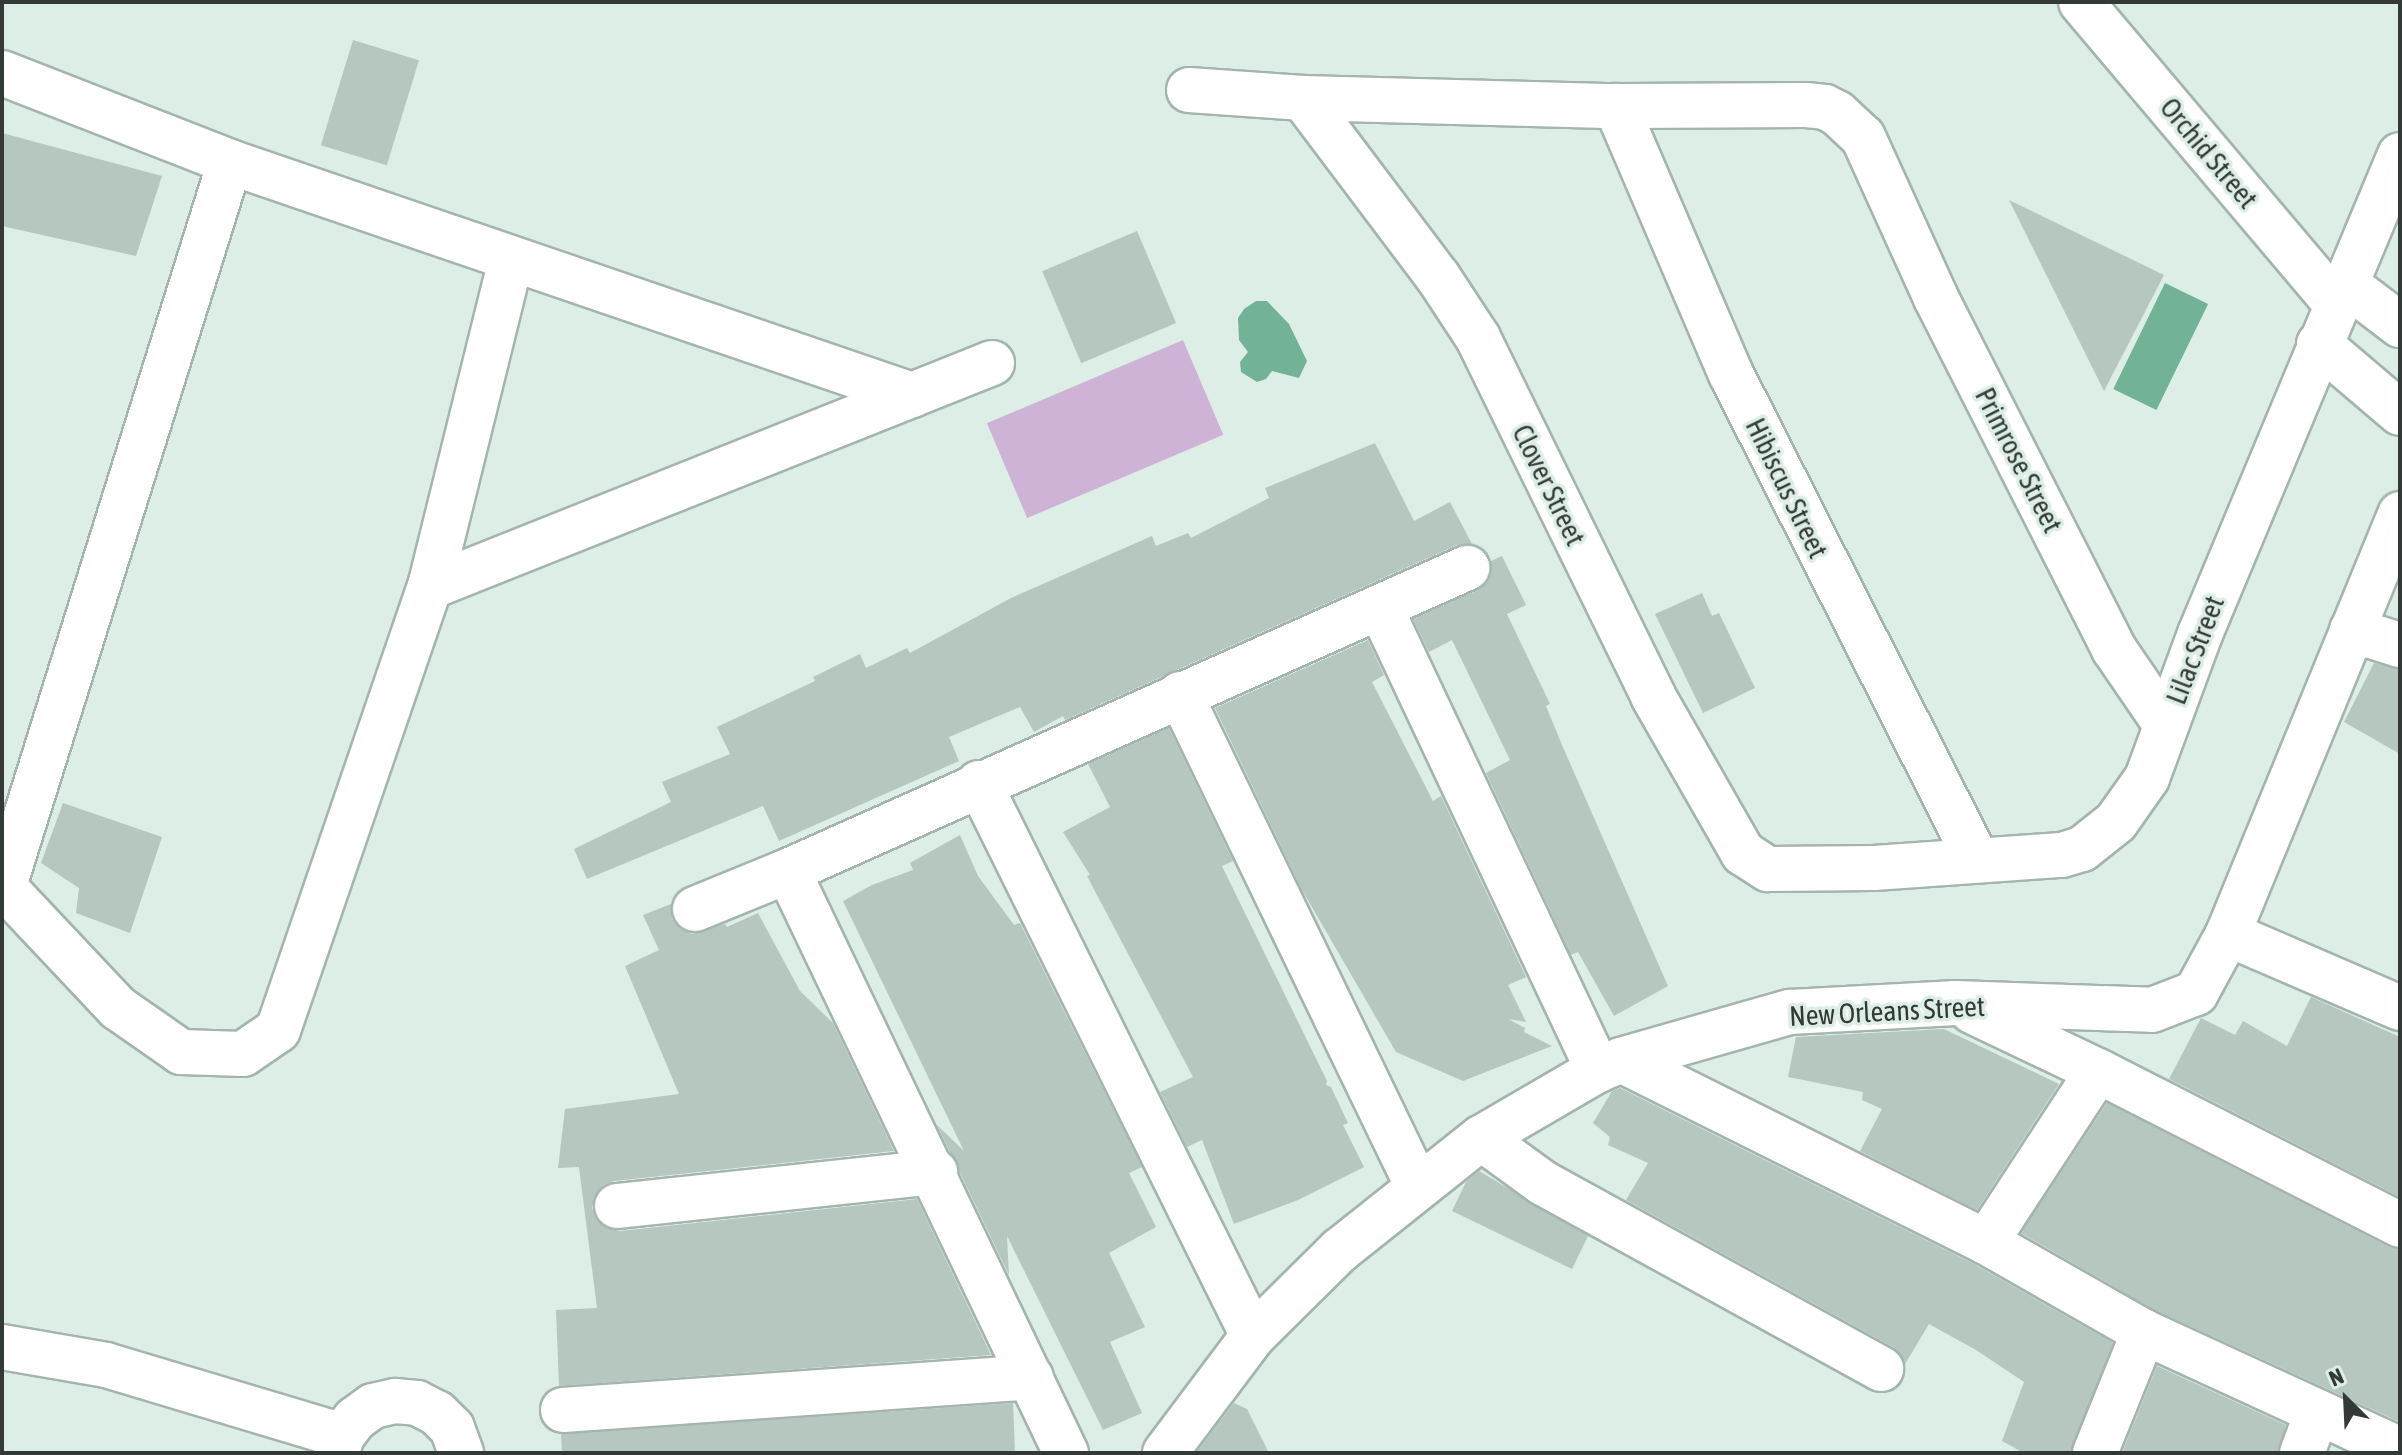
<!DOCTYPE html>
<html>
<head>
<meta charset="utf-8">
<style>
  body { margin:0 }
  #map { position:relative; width:2402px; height:1455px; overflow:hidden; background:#dceee5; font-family:"Asap Condensed",sans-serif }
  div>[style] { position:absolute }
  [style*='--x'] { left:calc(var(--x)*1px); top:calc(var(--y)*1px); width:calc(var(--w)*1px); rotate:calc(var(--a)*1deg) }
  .green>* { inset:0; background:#ceb3d7; transform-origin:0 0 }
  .water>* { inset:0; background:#72b397; transform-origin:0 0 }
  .building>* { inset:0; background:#b5c7bf; transform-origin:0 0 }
  .roads { filter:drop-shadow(2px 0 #a3b5ac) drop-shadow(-2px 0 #a3b5ac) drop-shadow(0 2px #a3b5ac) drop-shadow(0 -2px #a3b5ac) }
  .street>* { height:44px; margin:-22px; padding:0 22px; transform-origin:22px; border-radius:22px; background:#fff }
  span { translate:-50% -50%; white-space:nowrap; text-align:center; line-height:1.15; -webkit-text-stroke:7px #dceee5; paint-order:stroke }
  .street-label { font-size:28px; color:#323936 }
  .frame { position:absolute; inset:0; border:4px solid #323936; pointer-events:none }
  .north { position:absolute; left:2306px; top:1359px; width:80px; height:80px; -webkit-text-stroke:6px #dceee5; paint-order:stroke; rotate:336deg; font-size:22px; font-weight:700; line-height:32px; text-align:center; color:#323936 }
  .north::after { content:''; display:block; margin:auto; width:28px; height:36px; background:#323936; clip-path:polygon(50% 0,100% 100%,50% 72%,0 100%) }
</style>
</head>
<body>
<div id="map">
  <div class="green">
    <div style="left:1183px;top:340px;width:103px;height:213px;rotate:67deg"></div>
  </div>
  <div class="water">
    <div style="left:2165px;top:283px;width:48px;height:118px;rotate:26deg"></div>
    <div style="clip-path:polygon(1256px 301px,1267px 301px,1289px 324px,1307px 361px,1299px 378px,1272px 371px,1266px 379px,1257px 382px,1241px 372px,1240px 362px,1248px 352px,1239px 340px,1238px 318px,1244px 309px)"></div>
  </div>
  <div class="building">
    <div style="left:353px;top:40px;width:69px;height:110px;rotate:17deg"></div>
    <div style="clip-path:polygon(2px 133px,162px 176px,136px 256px,2px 226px)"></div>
    <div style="clip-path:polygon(2009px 200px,2164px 275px,2104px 391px)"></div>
    <div style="left:1137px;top:231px;width:100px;height:103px;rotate:67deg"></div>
    <div style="clip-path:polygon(1375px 443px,1414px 521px,1450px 502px,1472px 544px,1457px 545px,1065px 720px,1063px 716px,1034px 732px,1020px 707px,949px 737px,959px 761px,779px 841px,763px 806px,587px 879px,574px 849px,671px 802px,662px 782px,730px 754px,717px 727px,815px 681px,813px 677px,860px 654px,866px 668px,907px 648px,910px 653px,1011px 598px,1152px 536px,1156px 546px,1188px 533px,1191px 538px,1269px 498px,1265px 488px)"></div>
    <div style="clip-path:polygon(1502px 556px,1526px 605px,1507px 614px,1550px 704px,1546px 706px,1562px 745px,1668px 986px,1614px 1016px,1578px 952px,1571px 955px,1486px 773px,1510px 760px,1452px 640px,1429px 652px,1413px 619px,1478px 590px,1488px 582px,1491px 561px)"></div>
    <div style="clip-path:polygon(1702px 593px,1712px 616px,1719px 613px,1755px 688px,1703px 713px,1655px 614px)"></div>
    <div style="clip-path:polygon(1368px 640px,1384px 675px,1372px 682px,1433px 801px,1441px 796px,1526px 977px,1508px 985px,1526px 1022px,1508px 1019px,1525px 1028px,1524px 1032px,1552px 1046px,1463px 1081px,1396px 1052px,1302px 890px,1215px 708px)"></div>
    <div style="clip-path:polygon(2374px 663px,2400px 669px,2400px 754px,2344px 722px)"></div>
    <div style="clip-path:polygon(1169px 728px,1233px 861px,1222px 866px,1327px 1081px,1326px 1085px,1331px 1087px,1348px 1123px,1343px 1125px,1364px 1167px,1298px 1200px,1234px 1224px,1202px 1140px,1187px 1147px,1160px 1092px,1193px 1077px,1087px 876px,1090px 875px,1063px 832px,1110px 807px,1088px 764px)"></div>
    <div style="clip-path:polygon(63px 803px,162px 837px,130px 933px,76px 913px,79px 888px,41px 863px)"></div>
    <div style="clip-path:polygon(960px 835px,978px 876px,1014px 925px,1020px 923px,1142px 1167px,1129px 1173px,1156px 1227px,1109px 1253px,1145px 1327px,1110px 1342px,1142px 1413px,1103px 1430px,1007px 1236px,1009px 1275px,937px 1125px,964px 1151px,843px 901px,872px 885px,913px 870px,910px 863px)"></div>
    <div style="clip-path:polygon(671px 904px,672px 919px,680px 929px,692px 934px,725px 924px,727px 927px,758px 913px,800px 991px,833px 1023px,894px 1151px,614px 1181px,603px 1185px,595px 1195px,592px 1208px,596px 1220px,606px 1228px,620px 1231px,917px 1199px,991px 1355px,559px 1386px,556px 1310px,597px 1308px,579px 1167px,558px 1168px,565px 1109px,679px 1094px,625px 966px,659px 950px,643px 915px)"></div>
    <div style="clip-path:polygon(2311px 997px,2400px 1037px,2400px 1197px,2169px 1079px,2201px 1018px,2235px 1035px,2243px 1021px,2287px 1046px)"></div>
    <div style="clip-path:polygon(1944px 1029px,2059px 1084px,1977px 1210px,1860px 1151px,1882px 1109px,1862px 1100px,1863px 1092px,1788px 1077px,1796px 1037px)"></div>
    <div style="clip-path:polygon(1620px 1088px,1974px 1264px,2113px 1343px,2071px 1453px,2024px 1453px,2002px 1441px,2024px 1382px,1976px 1350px,1929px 1324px,1905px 1364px,1893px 1347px,1626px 1200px,1648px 1163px,1608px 1145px,1610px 1137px,1593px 1123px,1612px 1091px)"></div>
    <div style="clip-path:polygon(2107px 1103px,2389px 1247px,2400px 1250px,2400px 1422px,2155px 1310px,2021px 1233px)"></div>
    <div style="clip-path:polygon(1479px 1171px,1588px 1236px,1572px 1269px,1452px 1211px,1466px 1182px)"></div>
    <div style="clip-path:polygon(2157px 1366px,2286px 1425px,2278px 1453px,2122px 1453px)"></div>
    <div style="clip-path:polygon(1013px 1403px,1015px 1453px,562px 1453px,561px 1434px)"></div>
    <div style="clip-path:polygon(1234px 1403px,1247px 1409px,1269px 1453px,1196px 1453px)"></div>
  </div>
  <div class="roads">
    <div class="street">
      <div style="--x:2081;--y:2;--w:395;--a:49.8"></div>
      <div style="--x:2;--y:73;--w:245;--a:21.3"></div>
      <div style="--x:230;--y:162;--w:721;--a:18.86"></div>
      <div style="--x:1189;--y:90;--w:114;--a:4"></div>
      <div style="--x:1303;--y:98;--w:313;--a:1.5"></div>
      <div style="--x:1616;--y:106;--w:190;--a:-0.3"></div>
      <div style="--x:1806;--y:105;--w:19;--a:6"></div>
      <div style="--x:1825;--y:107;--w:13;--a:27"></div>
      <div style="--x:1837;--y:113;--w:35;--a:43"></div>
      <div style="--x:1863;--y:137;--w:177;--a:65.6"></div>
      <div style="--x:1936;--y:298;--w:394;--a:63.1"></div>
      <div style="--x:2114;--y:649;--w:92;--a:55.6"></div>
      <div style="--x:1303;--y:98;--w:224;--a:53"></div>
      <div style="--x:1438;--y:277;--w:73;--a:56.7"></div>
      <div style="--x:1478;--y:338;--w:398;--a:63.9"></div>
      <div style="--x:1653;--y:696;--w:181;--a:60.2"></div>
      <div style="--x:1743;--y:853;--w:30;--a:33"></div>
      <div style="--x:1768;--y:869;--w:106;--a:-0.5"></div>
      <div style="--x:1874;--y:868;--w:188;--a:-4"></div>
      <div style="--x:2062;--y:855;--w:21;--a:-17"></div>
      <div style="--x:2082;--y:849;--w:43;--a:-38.5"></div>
      <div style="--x:2116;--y:822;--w:54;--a:-54.8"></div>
      <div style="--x:2147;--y:778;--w:153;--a:-69.8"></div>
      <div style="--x:2200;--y:634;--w:519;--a:-67.34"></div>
      <div style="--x:1616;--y:106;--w:292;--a:66.8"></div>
      <div style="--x:1731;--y:374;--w:545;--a:63.15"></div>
      <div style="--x:2346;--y:284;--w:68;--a:37.2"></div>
      <div style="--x:2319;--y:344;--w:106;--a:40.4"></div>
      <div style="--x:430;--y:587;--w:605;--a:-21.73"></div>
      <div style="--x:1380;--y:607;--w:512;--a:64.79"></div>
      <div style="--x:2352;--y:630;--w:50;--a:17.4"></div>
      <div style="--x:1180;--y:694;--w:545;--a:64.23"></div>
      <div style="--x:979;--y:783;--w:617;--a:63.64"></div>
      <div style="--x:788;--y:871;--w:645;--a:64.47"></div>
      <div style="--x:2;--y:885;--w:169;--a:46.7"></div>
      <div style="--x:118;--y:1008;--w:77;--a:34.9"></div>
      <div style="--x:181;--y:1052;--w:62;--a:1.8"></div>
      <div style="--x:243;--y:1054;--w:42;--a:-34.4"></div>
      <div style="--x:278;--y:1030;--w:468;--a:-71.1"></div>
      <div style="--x:430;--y:587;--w:338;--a:-76.1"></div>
      <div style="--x:4;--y:886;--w:758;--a:-72.66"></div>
      <div style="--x:695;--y:909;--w:100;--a:-22.2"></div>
      <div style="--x:788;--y:871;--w:744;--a:-24.05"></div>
      <div style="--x:2228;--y:934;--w:187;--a:23.3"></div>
      <div style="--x:1972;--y:1011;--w:140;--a:25.5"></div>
      <div style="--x:2098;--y:1071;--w:339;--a:27"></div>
      <div style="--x:1621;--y:1060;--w:408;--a:26.5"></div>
      <div style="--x:1986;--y:1242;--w:182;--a:29.7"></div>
      <div style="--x:2144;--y:1332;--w:282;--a:24.7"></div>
      <div style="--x:1481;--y:1138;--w:77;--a:36"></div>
      <div style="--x:1543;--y:1183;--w:386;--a:28.8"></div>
      <div style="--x:617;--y:1206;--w:320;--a:-6.1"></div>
      <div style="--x:1986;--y:1242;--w:204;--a:-56.8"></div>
      <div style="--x:2;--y:1347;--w:106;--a:9.8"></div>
      <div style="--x:106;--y:1365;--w:246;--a:16.7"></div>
      <div style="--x:563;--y:1410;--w:469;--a:-4"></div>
      <div style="--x:337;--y:1453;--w:18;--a:-74"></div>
      <div style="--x:342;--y:1436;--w:21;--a:-53"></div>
      <div style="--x:355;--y:1419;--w:22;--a:-36"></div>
      <div style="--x:373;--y:1406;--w:23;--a:-13"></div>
      <div style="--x:395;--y:1401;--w:22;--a:5"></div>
      <div style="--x:417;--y:1403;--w:22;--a:27"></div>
      <div style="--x:437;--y:1413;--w:21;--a:45"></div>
      <div style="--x:452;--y:1428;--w:27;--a:70"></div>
      <div style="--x:1165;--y:1453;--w:146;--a:-53.1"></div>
      <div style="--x:1253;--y:1336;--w:122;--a:-44.7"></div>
      <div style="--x:1340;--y:1250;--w:180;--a:-38.5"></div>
      <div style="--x:1481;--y:1138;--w:135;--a:-30.2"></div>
      <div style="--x:1598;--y:1070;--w:25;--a:-23"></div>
      <div style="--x:1621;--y:1060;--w:176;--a:-15.9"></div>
      <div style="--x:1790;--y:1012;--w:166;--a:-3.1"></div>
      <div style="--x:1956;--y:1003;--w:196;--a:2"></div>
      <div style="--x:2152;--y:1010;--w:47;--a:-21.1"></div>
      <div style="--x:2196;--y:993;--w:67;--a:-61.5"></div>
      <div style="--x:2228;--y:934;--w:454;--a:-67.7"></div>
      <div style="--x:2095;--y:1453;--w:131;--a:-68"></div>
      <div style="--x:2302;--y:1453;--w:43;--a:-69.4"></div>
    </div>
  </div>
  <div class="street-label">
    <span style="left:2209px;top:153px;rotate:50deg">Orchid Street</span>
    <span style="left:2019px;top:460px;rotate:63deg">Primrose Street</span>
    <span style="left:1549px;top:485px;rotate:64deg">Clover Street</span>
    <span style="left:1787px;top:488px;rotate:64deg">Hibiscus Street</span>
    <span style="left:2195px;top:650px;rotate:-69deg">Lilac Street</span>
    <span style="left:1887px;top:1011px;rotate:-3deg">New Orleans Street</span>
  </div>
  <div class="frame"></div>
  <div class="north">N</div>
</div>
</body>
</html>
